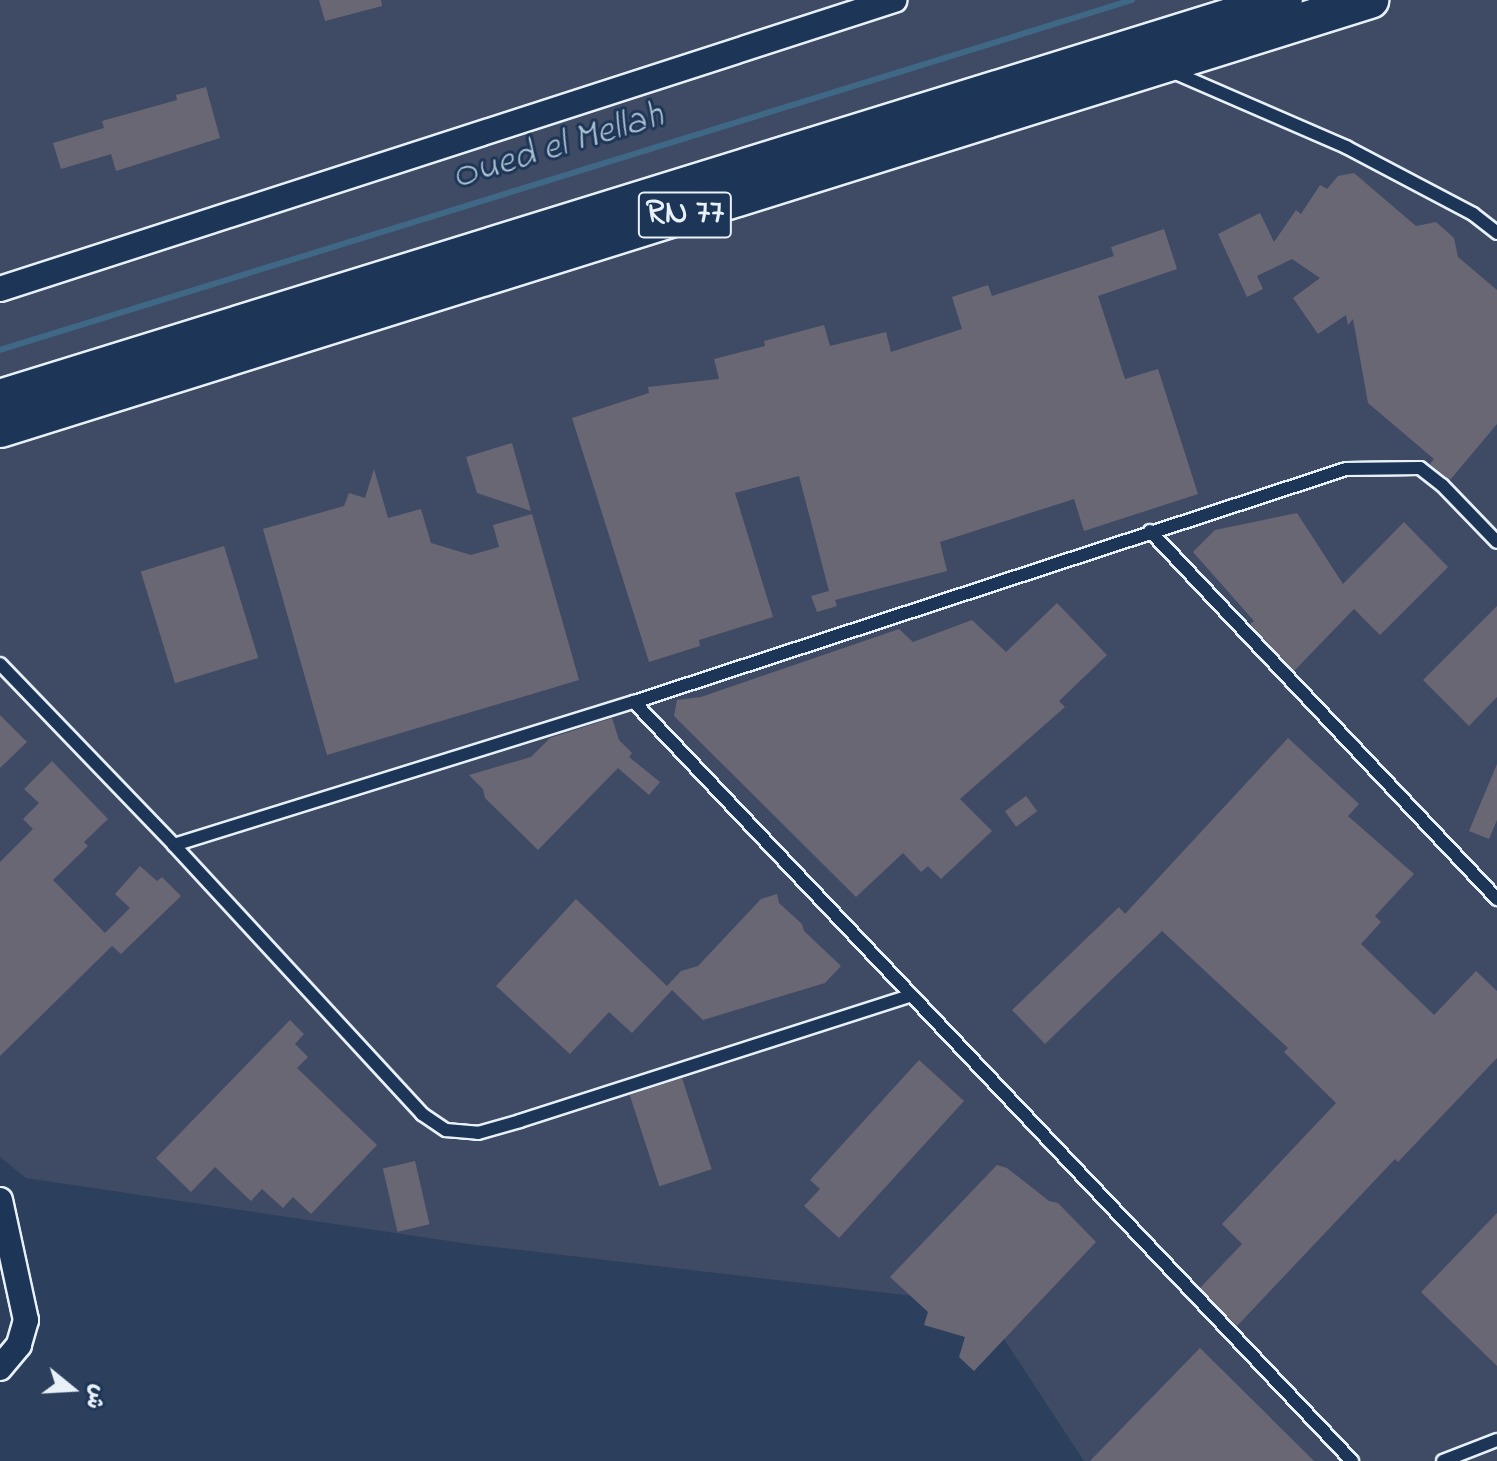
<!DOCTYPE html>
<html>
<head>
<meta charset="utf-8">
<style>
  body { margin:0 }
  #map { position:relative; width:1497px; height:1461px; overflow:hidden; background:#2c3f5d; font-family:"Indie Flower","Playpen Sans Arabic",sans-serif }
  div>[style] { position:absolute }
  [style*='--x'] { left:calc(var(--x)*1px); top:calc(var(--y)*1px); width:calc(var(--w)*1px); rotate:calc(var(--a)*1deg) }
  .built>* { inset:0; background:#3f4b64 }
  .stream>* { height:6px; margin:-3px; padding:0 3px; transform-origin:3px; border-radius:3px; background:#3e6885 }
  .building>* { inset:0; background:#6a6774; transform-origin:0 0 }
  .roads { filter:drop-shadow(2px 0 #e8f1f8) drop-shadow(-2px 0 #e8f1f8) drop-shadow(0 2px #e8f1f8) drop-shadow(0 -2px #e8f1f8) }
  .service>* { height:12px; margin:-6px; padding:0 6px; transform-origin:6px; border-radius:6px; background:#1d3557 }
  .minor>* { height:24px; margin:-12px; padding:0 12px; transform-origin:12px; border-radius:12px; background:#1d3557 }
  .primary>* { height:36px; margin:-18px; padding:0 18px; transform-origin:18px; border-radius:18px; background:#1d3557 }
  span { translate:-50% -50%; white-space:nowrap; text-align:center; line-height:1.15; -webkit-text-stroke:6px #1d3557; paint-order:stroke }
  .shield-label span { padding:2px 6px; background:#1d3557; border:2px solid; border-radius:6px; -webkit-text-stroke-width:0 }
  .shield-label { font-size:34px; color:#e8f1f8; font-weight:700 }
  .water-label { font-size:38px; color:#acc1d0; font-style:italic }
  .north { position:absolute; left:32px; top:1349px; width:80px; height:80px; -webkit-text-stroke:6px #1d3557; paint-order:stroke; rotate:108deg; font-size:22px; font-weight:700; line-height:32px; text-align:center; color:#e8f1f8 }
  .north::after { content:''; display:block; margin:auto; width:28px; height:36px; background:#e8f1f8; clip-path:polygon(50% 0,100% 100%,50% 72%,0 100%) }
</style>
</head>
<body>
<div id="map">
  <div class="built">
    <div style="clip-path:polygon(0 0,1497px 0,1497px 1461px,1084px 1461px,981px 1304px,469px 1244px,26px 1178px,0 1157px)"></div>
  </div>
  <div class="stream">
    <div style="--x:0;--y:350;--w:1185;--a:-17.18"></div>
  </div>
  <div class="building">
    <div style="clip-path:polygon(319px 0,381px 0,382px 6px,325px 21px)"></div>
    <div style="clip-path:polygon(206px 87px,220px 138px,116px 171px,111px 154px,61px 169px,53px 143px,104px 128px,102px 121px,177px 100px,176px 95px)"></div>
    <div style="clip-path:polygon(1354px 173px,1416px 226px,1436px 222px,1454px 238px,1458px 257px,1497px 290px,1497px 424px,1450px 480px,1430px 464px,1434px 459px,1368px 403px,1353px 319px,1348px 325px,1346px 315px,1318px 334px,1293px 298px,1320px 278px,1292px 259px,1257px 276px,1263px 289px,1247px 297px,1218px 234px,1260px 213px,1274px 242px,1296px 210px,1301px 214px,1320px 185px,1327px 189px,1338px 176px)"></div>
    <div style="clip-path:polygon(1164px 229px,1177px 269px,1098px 296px,1125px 379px,1158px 369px,1198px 494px,1084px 531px,1074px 499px,940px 542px,947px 571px,835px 600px,837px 606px,817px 612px,811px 596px,829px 591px,799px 476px,735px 493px,773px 617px,699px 640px,700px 646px,649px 662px,572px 418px,649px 393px,648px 387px,719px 379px,714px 359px,765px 346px,764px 341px,824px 325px,830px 346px,886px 332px,891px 352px,962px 329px,952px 297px,988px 285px,992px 296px,1114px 256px,1111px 247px)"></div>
    <div style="clip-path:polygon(512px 443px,531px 511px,477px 493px,466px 457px)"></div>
    <div style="clip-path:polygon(374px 469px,388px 518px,421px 509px,431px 543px,471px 555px,499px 547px,493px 525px,532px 514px,579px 680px,327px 755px,263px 529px,344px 506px,349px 493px,365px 498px)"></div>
    <div style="clip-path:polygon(1297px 513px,1343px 584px,1404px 522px,1448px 567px,1380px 635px,1354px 609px,1294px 671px,1250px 624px,1254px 621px,1193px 552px,1215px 530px)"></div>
    <div style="left:224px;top:546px;width:117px;height:87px;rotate:73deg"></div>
    <div style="clip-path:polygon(1057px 603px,1107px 655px,1059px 701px,1065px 707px,960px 799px,992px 831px,941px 879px,928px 866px,921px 872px,903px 853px,856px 897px,674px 716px,677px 700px,701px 697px,899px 629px,913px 642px,972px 620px,1006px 652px)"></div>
    <div style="clip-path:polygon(1497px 606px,1497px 697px,1469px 726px,1423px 680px)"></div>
    <div style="clip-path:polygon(0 715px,27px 742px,0 768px)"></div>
    <div style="clip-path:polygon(612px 718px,619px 740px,632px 753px,629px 757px,660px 782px,649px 795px,618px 768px,538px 850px,485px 798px,483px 789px,469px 775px,531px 757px,550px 738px)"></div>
    <div style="clip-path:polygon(1288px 738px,1359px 804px,1348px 816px,1414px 874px,1375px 916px,1381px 922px,1361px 944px,1434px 1015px,1476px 971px,1497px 991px,1497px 1058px,1398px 1162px,1395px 1159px,1237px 1326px,1200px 1288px,1242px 1244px,1222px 1224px,1336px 1103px,1284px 1052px,1288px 1048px,1162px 931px,1045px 1044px,1012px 1010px,1119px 907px,1125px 914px)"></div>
    <div style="clip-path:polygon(52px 761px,108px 819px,84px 842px,88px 846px,53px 880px,105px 933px,130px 908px,115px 894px,140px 866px,157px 881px,162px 877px,181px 896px,121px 954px,112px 946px,0 1056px,0 862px,33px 829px,23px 819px,39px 803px,24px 789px)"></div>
    <div style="clip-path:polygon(1497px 764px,1497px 820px,1489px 839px,1469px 831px)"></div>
    <div style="left:1026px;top:796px;width:19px;height:26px;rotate:54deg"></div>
    <div style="clip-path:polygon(777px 894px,779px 903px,802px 924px,804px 931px,841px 966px,825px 983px,703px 1020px,672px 990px,632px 1033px,609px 1012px,570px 1054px,496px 986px,576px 899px,667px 986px,681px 971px,698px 966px,761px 899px)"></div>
    <div style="clip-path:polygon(290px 1020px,304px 1034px,295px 1044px,308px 1057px,297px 1068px,377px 1145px,311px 1214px,293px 1197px,283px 1208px,262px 1189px,251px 1201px,215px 1167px,191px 1192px,156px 1158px)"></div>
    <div style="clip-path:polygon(919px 1060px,964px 1101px,839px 1238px,804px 1206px,820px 1189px,810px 1180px)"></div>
    <div style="left:682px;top:1078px;width:96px;height:55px;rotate:72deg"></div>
    <div style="left:415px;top:1161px;width:65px;height:33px;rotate:77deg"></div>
    <div style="clip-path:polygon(997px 1165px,1007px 1168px,1049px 1201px,1058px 1203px,1096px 1242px,974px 1371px,959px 1357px,965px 1337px,924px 1325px,928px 1312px,890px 1277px)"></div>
    <div style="clip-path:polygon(1497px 1213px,1497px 1366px,1421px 1292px)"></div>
    <div style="clip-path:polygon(1200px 1348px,1314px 1461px,1090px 1461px)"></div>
  </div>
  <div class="roads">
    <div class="service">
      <div style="--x:1173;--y:72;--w:189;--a:23.4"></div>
      <div style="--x:1346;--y:147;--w:144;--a:27.8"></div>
      <div style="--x:1473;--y:214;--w:31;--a:38"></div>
      <div style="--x:1150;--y:531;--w:506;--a:46.68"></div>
      <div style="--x:0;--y:664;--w:251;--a:46.1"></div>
      <div style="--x:174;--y:845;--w:366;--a:47.3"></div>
      <div style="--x:422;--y:1114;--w:29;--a:34"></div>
      <div style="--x:446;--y:1130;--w:32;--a:5"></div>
      <div style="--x:478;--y:1133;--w:44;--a:-15.9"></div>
      <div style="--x:520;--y:1121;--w:409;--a:-17.8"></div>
      <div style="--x:634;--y:702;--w:1045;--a:46.59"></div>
      <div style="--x:174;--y:845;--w:482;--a:-17.3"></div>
      <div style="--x:634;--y:702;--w:749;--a:-18.12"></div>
      <div style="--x:1346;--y:469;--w:74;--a:-0.8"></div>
      <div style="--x:1420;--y:468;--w:28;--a:38"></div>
      <div style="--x:1442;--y:485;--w:79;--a:46"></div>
      <div style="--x:1443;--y:1461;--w:58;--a:-21.3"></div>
    </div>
    <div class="minor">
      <div style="--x:0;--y:289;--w:940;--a:-17.91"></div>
      <div style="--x:0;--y:1200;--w:123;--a:77.8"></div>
      <div style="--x:26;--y:1320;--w:26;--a:106"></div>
      <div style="--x:19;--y:1345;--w:30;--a:130"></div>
    </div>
    <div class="primary">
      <div style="--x:0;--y:398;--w:1344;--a:-17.22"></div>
      <div style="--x:0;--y:429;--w:1436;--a:-17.39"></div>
    </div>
  </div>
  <div class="shield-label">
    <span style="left:685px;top:215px">RN 77</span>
  </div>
  <div class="water-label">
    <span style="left:558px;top:148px;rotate:-17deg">Oued el Mellah</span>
  </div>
  <div class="north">ش</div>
</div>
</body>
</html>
